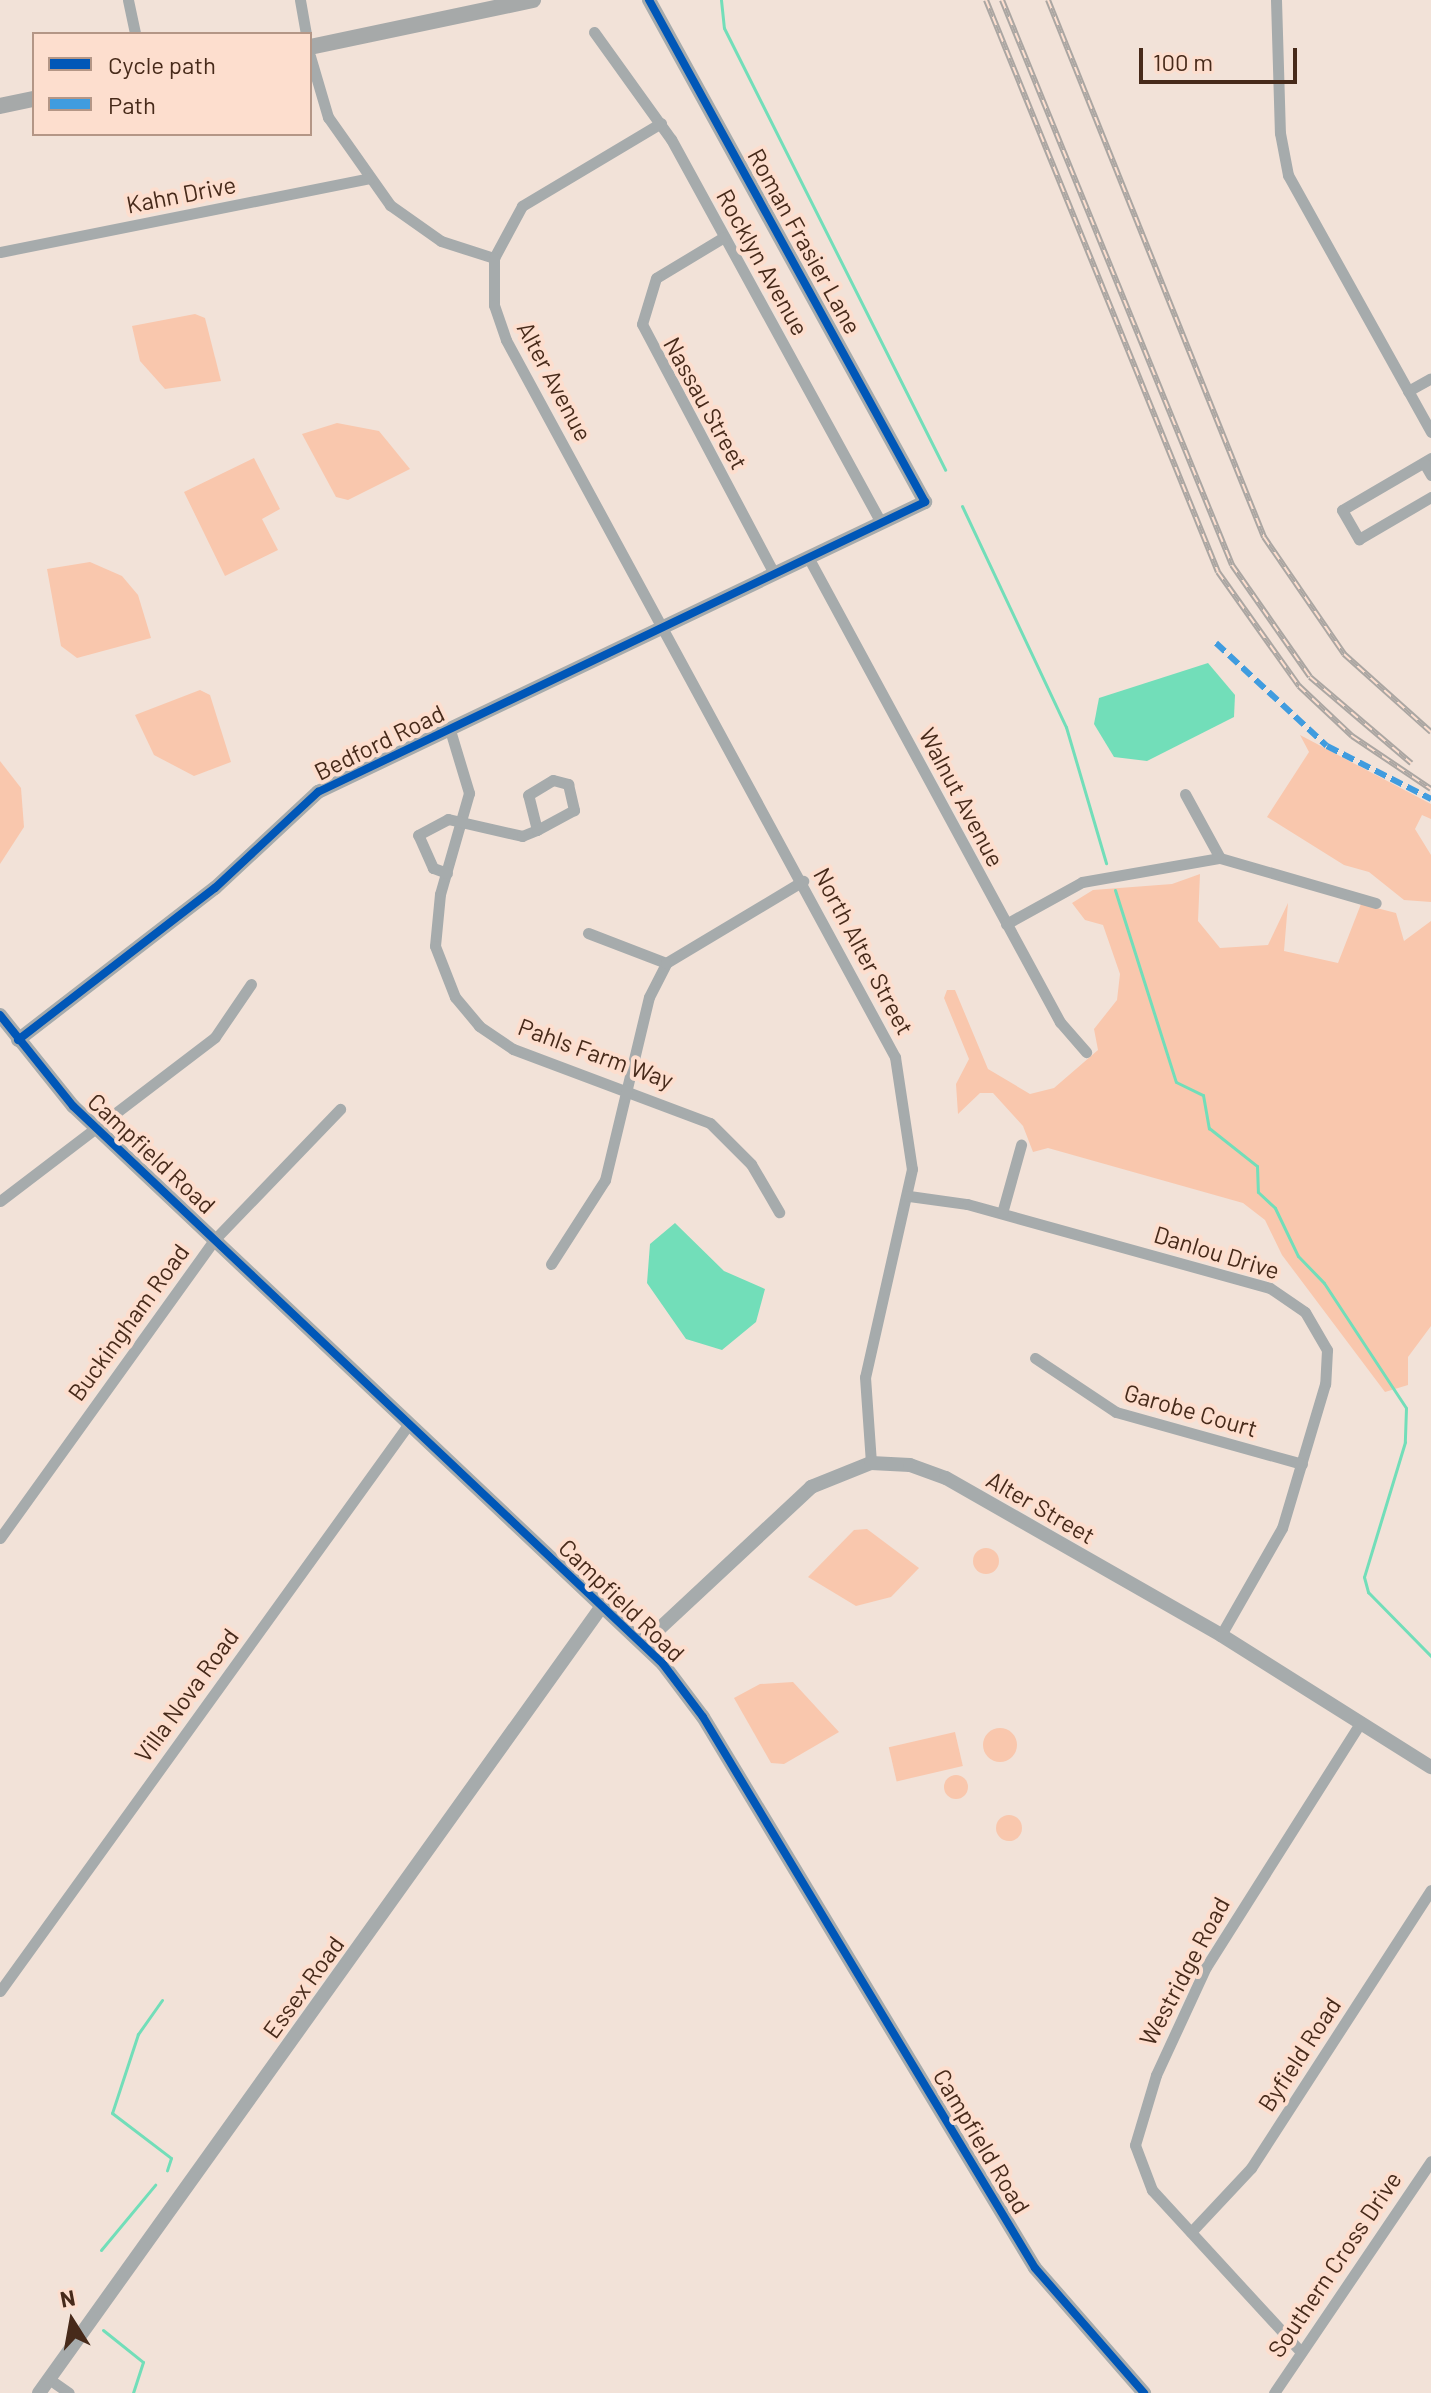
<!DOCTYPE html>
<html>
<head>
<meta charset="utf-8">
<style>
  body { margin:0 }
  #map { position:relative; width:1431px; height:2393px; overflow:hidden; background:#f2e2d8; font-family:Barlow,sans-serif }
  div>[style] { position:absolute }
  [style*='--x'] { left:calc(var(--x)*1px); top:calc(var(--y)*1px); width:calc(var(--w)*1px); rotate:calc(var(--a)*1deg) }
  .green>* { inset:0; background:#f9c7ad; transform-origin:0 0 }
  .round { border-radius:50% }
  .water>* { inset:0; background:#72deb9 }
  .stream>* { height:3px; margin:-1.5px; padding:0 1.5px; transform-origin:1.5px; border-radius:1.5px; background:#72deb9 }
  .minor>* { height:11px; margin:-5.5px; padding:0 5.5px; transform-origin:5.5px; border-radius:5.5px; background:#a6abac }
  .tertiary>* { height:14px; margin:-7px; padding:0 7px; transform-origin:7px; border-radius:7px; background:#a6abac }
  .secondary>* { height:16px; margin:-8px; padding:0 8px; transform-origin:8px; border-radius:8px; background:#a6a9a9 }
  .rail>* { height:6px; margin-top:-3px; transform-origin:0; background:repeating-linear-gradient(90deg,#fddece 0 9px,#aba6a2 0 18px); box-sizing:border-box; border-block:2px solid #aba6a2 }
  .quiet>* { height:6px; margin-top:-3px; transform-origin:0; background:repeating-linear-gradient(90deg,#409cdf 0 12px,transparent 0 18px) }
  .cycleway>* { height:8px; margin:-4px; padding:0 4px; transform-origin:4px; border-radius:4px; background:#0057b8 }
  span { translate:-50% -50%; white-space:nowrap; text-align:center; line-height:1.15; -webkit-text-stroke:8px #fddece; paint-order:stroke }
  .street-label { font-size:24px; color:#472a1a }
  .legend { position:absolute; left:32px; top:32px; width:280px; height:104px; box-sizing:border-box; background:#fddece; border:2px solid #b49686; margin:0; padding:10px 14px; list-style:none; font-size:24px; color:#472a1a }
  .legend li { display:flex; align-items:center; gap:16px; height:40px }
  .legend b { width:40px; border:2px solid #b49686 }
  .north { position:absolute; left:32px; top:2281px; width:80px; height:80px; -webkit-text-stroke:6px #fddece; paint-order:stroke; rotate:349deg; font-size:22px; font-weight:700; line-height:32px; text-align:center; color:#472a1a }
  .north::after { content:''; display:block; margin:auto; width:28px; height:36px; background:#472a1a; clip-path:polygon(50% 0,100% 100%,50% 72%,0 100%) }
  .scale { position:absolute; left:1139px; top:48px; width:158px; height:36px; box-sizing:border-box; border:4px solid #472a1a; border-top:0; padding-left:10px; font-size:24px; line-height:28px; white-space:nowrap; color:#472a1a; -webkit-text-stroke:6px #fddece; paint-order:stroke }
</style>
</head>
<body>
<div id="map">
  <div class="green">
    <div style="clip-path:polygon(195px 314px,205px 318px,221px 381px,165px 389px,140px 361px,132px 326px)"></div>
    <div style="clip-path:polygon(337px 423px,379px 431px,410px 469px,348px 500px,336px 497px,302px 434px)"></div>
    <div style="clip-path:polygon(254px 458px,280px 509px,262px 519px,278px 550px,225px 576px,184px 492px)"></div>
    <div style="clip-path:polygon(90px 562px,122px 576px,138px 595px,151px 638px,77px 658px,61px 646px,47px 569px)"></div>
    <div style="clip-path:polygon(200px 690px,210px 695px,231px 762px,194px 776px,154px 755px,135px 715px)"></div>
    <div style="clip-path:polygon(1300px 735px,1431px 804px,1431px 819px,1422px 815px,1415px 829px,1431px 855px,1431px 902px,1404px 900px,1369px 872px,1344px 865px,1267px 817px,1309px 752px)"></div>
    <div style="clip-path:polygon(0 761px,21px 788px,24px 827px,0 864px)"></div>
    <div style="clip-path:polygon(1200px 874px,1198px 921px,1220px 948px,1268px 945px,1288px 903px,1284px 951px,1338px 963px,1361px 904px,1396px 913px,1404px 941px,1431px 921px,1431px 1326px,1408px 1357px,1408px 1385px,1385px 1392px,1282px 1255px,1265px 1220px,1243px 1203px,1048px 1148px,1033px 1152px,1023px 1126px,993px 1093px,980px 1093px,958px 1114px,956px 1084px,969px 1059px,944px 998px,947px 990px,955px 990px,988px 1069px,1030px 1094px,1054px 1088px,1098px 1050px,1094px 1029px,1117px 1000px,1120px 974px,1103px 925px,1085px 920px,1072px 903px,1093px 890px,1172px 884px)"></div>
    <div style="clip-path:polygon(867px 1529px,919px 1568px,891px 1597px,856px 1606px,808px 1577px,854px 1530px)"></div>
    <div class="round" style="left:973px;top:1548px;width:26px;height:26px"></div>
    <div style="clip-path:polygon(793px 1682px,839px 1732px,784px 1764px,771px 1763px,734px 1698px,760px 1684px)"></div>
    <div class="round" style="left:983px;top:1728px;width:34px;height:34px"></div>
    <div style="left:955px;top:1732px;width:35px;height:68px;rotate:77deg"></div>
    <div class="round" style="left:944px;top:1775px;width:24px;height:24px"></div>
    <div class="round" style="left:996px;top:1815px;width:26px;height:26px"></div>
  </div>
  <div class="water">
    <div style="clip-path:polygon(1208px 663px,1235px 695px,1234px 717px,1147px 761px,1114px 757px,1094px 724px,1099px 698px)"></div>
    <div style="clip-path:polygon(675px 1223px,724px 1271px,765px 1289px,756px 1322px,722px 1350px,686px 1339px,647px 1283px,650px 1244px)"></div>
  </div>
  <div class="stream">
    <div style="--x:721;--y:0;--w:28;--a:84"></div>
    <div style="--x:724;--y:28;--w:494;--a:63.4"></div>
    <div style="--x:962;--y:506;--w:244;--a:64.8"></div>
    <div style="--x:1066;--y:727;--w:142;--a:73.6"></div>
    <div style="--x:1115;--y:890;--w:201;--a:72.4"></div>
    <div style="--x:1176;--y:1082;--w:30;--a:26"></div>
    <div style="--x:1203;--y:1095;--w:34;--a:80"></div>
    <div style="--x:1209;--y:1128;--w:61;--a:38.4"></div>
    <div style="--x:1257;--y:1166;--w:26;--a:88"></div>
    <div style="--x:1258;--y:1192;--w:23;--a:43"></div>
    <div style="--x:1275;--y:1208;--w:53;--a:64.4"></div>
    <div style="--x:1298;--y:1256;--w:37;--a:46"></div>
    <div style="--x:1324;--y:1283;--w:149;--a:56.7"></div>
    <div style="--x:1406;--y:1408;--w:34;--a:92"></div>
    <div style="--x:1405;--y:1442;--w:141;--a:106.9"></div>
    <div style="--x:1364;--y:1577;--w:16;--a:75"></div>
    <div style="--x:1368;--y:1592;--w:90;--a:45.5"></div>
    <div style="--x:162;--y:2000;--w:42;--a:125.2"></div>
    <div style="--x:138;--y:2034;--w:83;--a:108.2"></div>
    <div style="--x:112;--y:2113;--w:74;--a:37.3"></div>
    <div style="--x:171;--y:2158;--w:13;--a:108"></div>
    <div style="--x:101;--y:2250;--w:85;--a:-50.3"></div>
    <div style="--x:103;--y:2330;--w:51;--a:38.7"></div>
    <div style="--x:143;--y:2362;--w:33;--a:108"></div>
  </div>
  <div class="minor">
    <div style="--x:128;--y:0;--w:35;--a:78"></div>
    <div style="--x:300;--y:0;--w:35;--a:80"></div>
    <div style="--x:1276;--y:0;--w:133;--a:88.3"></div>
    <div style="--x:1280;--y:133;--w:43;--a:79.2"></div>
    <div style="--x:1288;--y:175;--w:294;--a:60.9"></div>
    <div style="--x:594;--y:32;--w:132;--a:54.3"></div>
    <div style="--x:671;--y:139;--w:437;--a:61.3"></div>
    <div style="--x:310;--y:56;--w:64;--a:73.6"></div>
    <div style="--x:328;--y:117;--w:108;--a:54.8"></div>
    <div style="--x:390;--y:205;--w:62;--a:35.2"></div>
    <div style="--x:441;--y:241;--w:56;--a:17.8"></div>
    <div style="--x:661;--y:123;--w:162;--a:149.2"></div>
    <div style="--x:522;--y:206;--w:59;--a:118.3"></div>
    <div style="--x:494;--y:258;--w:47;--a:90"></div>
    <div style="--x:494;--y:305;--w:37;--a:71"></div>
    <div style="--x:506;--y:340;--w:816;--a:61.52"></div>
    <div style="--x:895;--y:1057;--w:113;--a:81.4"></div>
    <div style="--x:912;--y:1169;--w:213;--a:102.7"></div>
    <div style="--x:865;--y:1377;--w:86;--a:86"></div>
    <div style="--x:724;--y:237;--w:79;--a:148.9"></div>
    <div style="--x:656;--y:278;--w:48;--a:106.9"></div>
    <div style="--x:642;--y:324;--w:282;--a:62.1"></div>
    <div style="--x:0;--y:252;--w:377;--a:-11.3"></div>
    <div style="--x:1408;--y:391;--w:26;--a:-29"></div>
    <div style="--x:1431;--y:458;--w:103;--a:149.7"></div>
    <div style="--x:1342;--y:510;--w:34;--a:60"></div>
    <div style="--x:1359;--y:539;--w:83;--a:-30.3"></div>
    <div style="--x:1424;--y:463;--w:14;--a:60"></div>
    <div style="--x:808;--y:557;--w:529;--a:61.55"></div>
    <div style="--x:1060;--y:1022;--w:40;--a:49"></div>
    <div style="--x:450;--y:730;--w:66;--a:73.2"></div>
    <div style="--x:469;--y:793;--w:105;--a:106"></div>
    <div style="--x:440;--y:894;--w:52;--a:95.5"></div>
    <div style="--x:435;--y:946;--w:55;--a:68.6"></div>
    <div style="--x:455;--y:997;--w:38;--a:50"></div>
    <div style="--x:479;--y:1026;--w:41;--a:34.1"></div>
    <div style="--x:513;--y:1049;--w:210;--a:20.6"></div>
    <div style="--x:710;--y:1123;--w:58;--a:45"></div>
    <div style="--x:751;--y:1164;--w:56;--a:59.7"></div>
    <div style="--x:1185;--y:794;--w:73;--a:61.3"></div>
    <div style="--x:1220;--y:858;--w:162;--a:16.1"></div>
    <div style="--x:447;--y:873;--w:15;--a:-160"></div>
    <div style="--x:433;--y:868;--w:36;--a:-114"></div>
    <div style="--x:418;--y:835;--w:34;--a:-28"></div>
    <div style="--x:448;--y:819;--w:76;--a:12.9"></div>
    <div style="--x:522;--y:836;--w:16;--a:-22"></div>
    <div style="--x:537;--y:830;--w:36;--a:-104"></div>
    <div style="--x:528;--y:795;--w:29;--a:-31"></div>
    <div style="--x:553;--y:780;--w:16;--a:15"></div>
    <div style="--x:568;--y:784;--w:27;--a:77"></div>
    <div style="--x:574;--y:810;--w:42;--a:151.6"></div>
    <div style="--x:1006;--y:924;--w:87;--a:-28.9"></div>
    <div style="--x:1082;--y:882;--w:140;--a:-9.9"></div>
    <div style="--x:588;--y:933;--w:84;--a:21"></div>
    <div style="--x:909;--y:1196;--w:59;--a:7.9"></div>
    <div style="--x:967;--y:1204;--w:314;--a:15.5"></div>
    <div style="--x:1270;--y:1288;--w:42;--a:34.4"></div>
    <div style="--x:1305;--y:1312;--w:44;--a:59.9"></div>
    <div style="--x:1327;--y:1350;--w:34;--a:93"></div>
    <div style="--x:1325;--y:1384;--w:150;--a:106.6"></div>
    <div style="--x:1282;--y:1528;--w:123;--a:119.7"></div>
    <div style="--x:0;--y:1201;--w:270;--a:-37.3"></div>
    <div style="--x:215;--y:1037;--w:64;--a:-55.8"></div>
    <div style="--x:1002;--y:1213;--w:71;--a:-74.4"></div>
    <div style="--x:551;--y:1264;--w:100;--a:-57.3"></div>
    <div style="--x:605;--y:1180;--w:188;--a:-76.5"></div>
    <div style="--x:649;--y:997;--w:38;--a:-63"></div>
    <div style="--x:666;--y:963;--w:160;--a:-30.9"></div>
    <div style="--x:1035;--y:1358;--w:97;--a:33.7"></div>
    <div style="--x:1116;--y:1412;--w:193;--a:15.6"></div>
    <div style="--x:0;--y:1538;--w:367;--a:-54.3"></div>
    <div style="--x:214;--y:1240;--w:182;--a:-46.1"></div>
    <div style="--x:0;--y:1991;--w:698;--a:-54.21"></div>
    <div style="--x:1191;--y:2232;--w:88;--a:-46.8"></div>
    <div style="--x:1251;--y:2168;--w:331;--a:-57.1"></div>
    <div style="--x:1301;--y:2352;--w:220;--a:-132.6"></div>
    <div style="--x:1152;--y:2190;--w:48;--a:-110.7"></div>
    <div style="--x:1135;--y:2145;--w:73;--a:-73.3"></div>
    <div style="--x:1156;--y:2075;--w:119;--a:-65.2"></div>
    <div style="--x:1206;--y:1967;--w:290;--a:-57.7"></div>
    <div style="--x:49;--y:2379;--w:24;--a:35"></div>
    <div style="--x:1274;--y:2393;--w:280;--a:-55.9"></div>
  </div>
  <div class="tertiary">
    <div style="--x:0;--y:1015;--w:117;--a:51.3"></div>
    <div style="--x:73;--y:1106;--w:812;--a:43.4"></div>
    <div style="--x:663;--y:1664;--w:66;--a:53"></div>
    <div style="--x:703;--y:1717;--w:643;--a:58.93"></div>
    <div style="--x:1035;--y:2268;--w:166;--a:48.9"></div>
    <div style="--x:18;--y:1040;--w:249;--a:-37.7"></div>
    <div style="--x:215;--y:888;--w:141;--a:-43"></div>
    <div style="--x:318;--y:792;--w:673;--a:-25.54"></div>
    <div style="--x:925;--y:502;--w:573;--a:-118.8"></div>
    <div style="--x:644;--y:1643;--w:229;--a:-43"></div>
    <div style="--x:811;--y:1487;--w:65;--a:-21.8"></div>
    <div style="--x:871;--y:1463;--w:39;--a:3"></div>
    <div style="--x:910;--y:1465;--w:38;--a:20"></div>
    <div style="--x:946;--y:1478;--w:317;--a:29.7"></div>
    <div style="--x:1221;--y:1635;--w:248;--a:32.2"></div>
    <div style="--x:39;--y:2393;--w:968;--a:-54.42"></div>
  </div>
  <div class="secondary">
    <div style="--x:310;--y:47;--w:228;--a:-11.9"></div>
    <div style="--x:0;--y:106;--w:35;--a:-12"></div>
  </div>
  <div class="rail">
    <div style="--x:986;--y:0;--w:617;--a:67.92"></div>
    <div style="--x:1218;--y:572;--w:140;--a:54.6"></div>
    <div style="--x:1299;--y:686;--w:73;--a:43.3"></div>
    <div style="--x:1352;--y:736;--w:95;--a:33.9"></div>
    <div style="--x:1002;--y:0;--w:610;--a:67.85"></div>
    <div style="--x:1232;--y:565;--w:136;--a:55.1"></div>
    <div style="--x:1310;--y:677;--w:133;--a:40.4"></div>
    <div style="--x:1048;--y:0;--w:579;--a:68.09"></div>
    <div style="--x:1264;--y:537;--w:142;--a:55.6"></div>
    <div style="--x:1344;--y:654;--w:117;--a:41.9"></div>
  </div>
  <div class="quiet">
    <div style="--x:1216;--y:643;--w:151;--a:42.9"></div>
    <div style="--x:1327;--y:746;--w:117;--a:27"></div>
  </div>
  <div class="cycleway">
    <div style="--x:0;--y:1015;--w:117;--a:51.3"></div>
    <div style="--x:73;--y:1106;--w:812;--a:43.4"></div>
    <div style="--x:663;--y:1664;--w:66;--a:53"></div>
    <div style="--x:703;--y:1717;--w:643;--a:58.93"></div>
    <div style="--x:1035;--y:2268;--w:166;--a:48.9"></div>
    <div style="--x:18;--y:1040;--w:249;--a:-37.7"></div>
    <div style="--x:215;--y:888;--w:141;--a:-43"></div>
    <div style="--x:318;--y:792;--w:673;--a:-25.54"></div>
    <div style="--x:925;--y:502;--w:573;--a:-118.8"></div>
  </div>
  <div class="street-label">
    <span style="left:181px;top:194px;rotate:-11deg">Kahn Drive</span>
    <span style="left:805px;top:241px;rotate:61deg">Roman Frasier Lane</span>
    <span style="left:763px;top:262px;rotate:61deg">Rocklyn Avenue</span>
    <span style="left:555px;top:381px;rotate:62deg">Alter Avenue</span>
    <span style="left:706px;top:403px;rotate:61deg">Nassau Street</span>
    <span style="left:379px;top:742px;rotate:-26deg">Bedford Road</span>
    <span style="left:962px;top:797px;rotate:62deg">Walnut Avenue</span>
    <span style="left:864px;top:951px;rotate:62deg">North Alter Street</span>
    <span style="left:596px;top:1053px;rotate:20deg">Pahls Farm Way</span>
    <span style="left:152px;top:1153px;rotate:43deg">Campfield Road</span>
    <span style="left:1217px;top:1252px;rotate:17deg">Danlou Drive</span>
    <span style="left:128px;top:1322px;rotate:-54deg">Buckingham Road</span>
    <span style="left:1191px;top:1410px;rotate:16deg">Garobe Court</span>
    <span style="left:1041px;top:1507px;rotate:30deg">Alter Street</span>
    <span style="left:622px;top:1600px;rotate:44deg">Campfield Road</span>
    <span style="left:186px;top:1695px;rotate:-54deg">Villa Nova Road</span>
    <span style="left:1184px;top:1971px;rotate:-62deg">Westridge Road</span>
    <span style="left:303px;top:1987px;rotate:-54deg">Essex Road</span>
    <span style="left:1299px;top:2054px;rotate:-57deg">Byfield Road</span>
    <span style="left:982px;top:2141px;rotate:59deg">Campfield Road</span>
    <span style="left:1334px;top:2264px;rotate:-56deg">Southern Cross Drive</span>
  </div>
  <ul class="legend">
  <li><b style="height:10px;background:#0057b8"></b>Cycle path</li>
  <li><b style="height:10px;background:#409cdf"></b>Path</li>
  </ul>
  <div class="north">N</div>
  <div class="scale">100 m</div>
</div>
</body>
</html>
